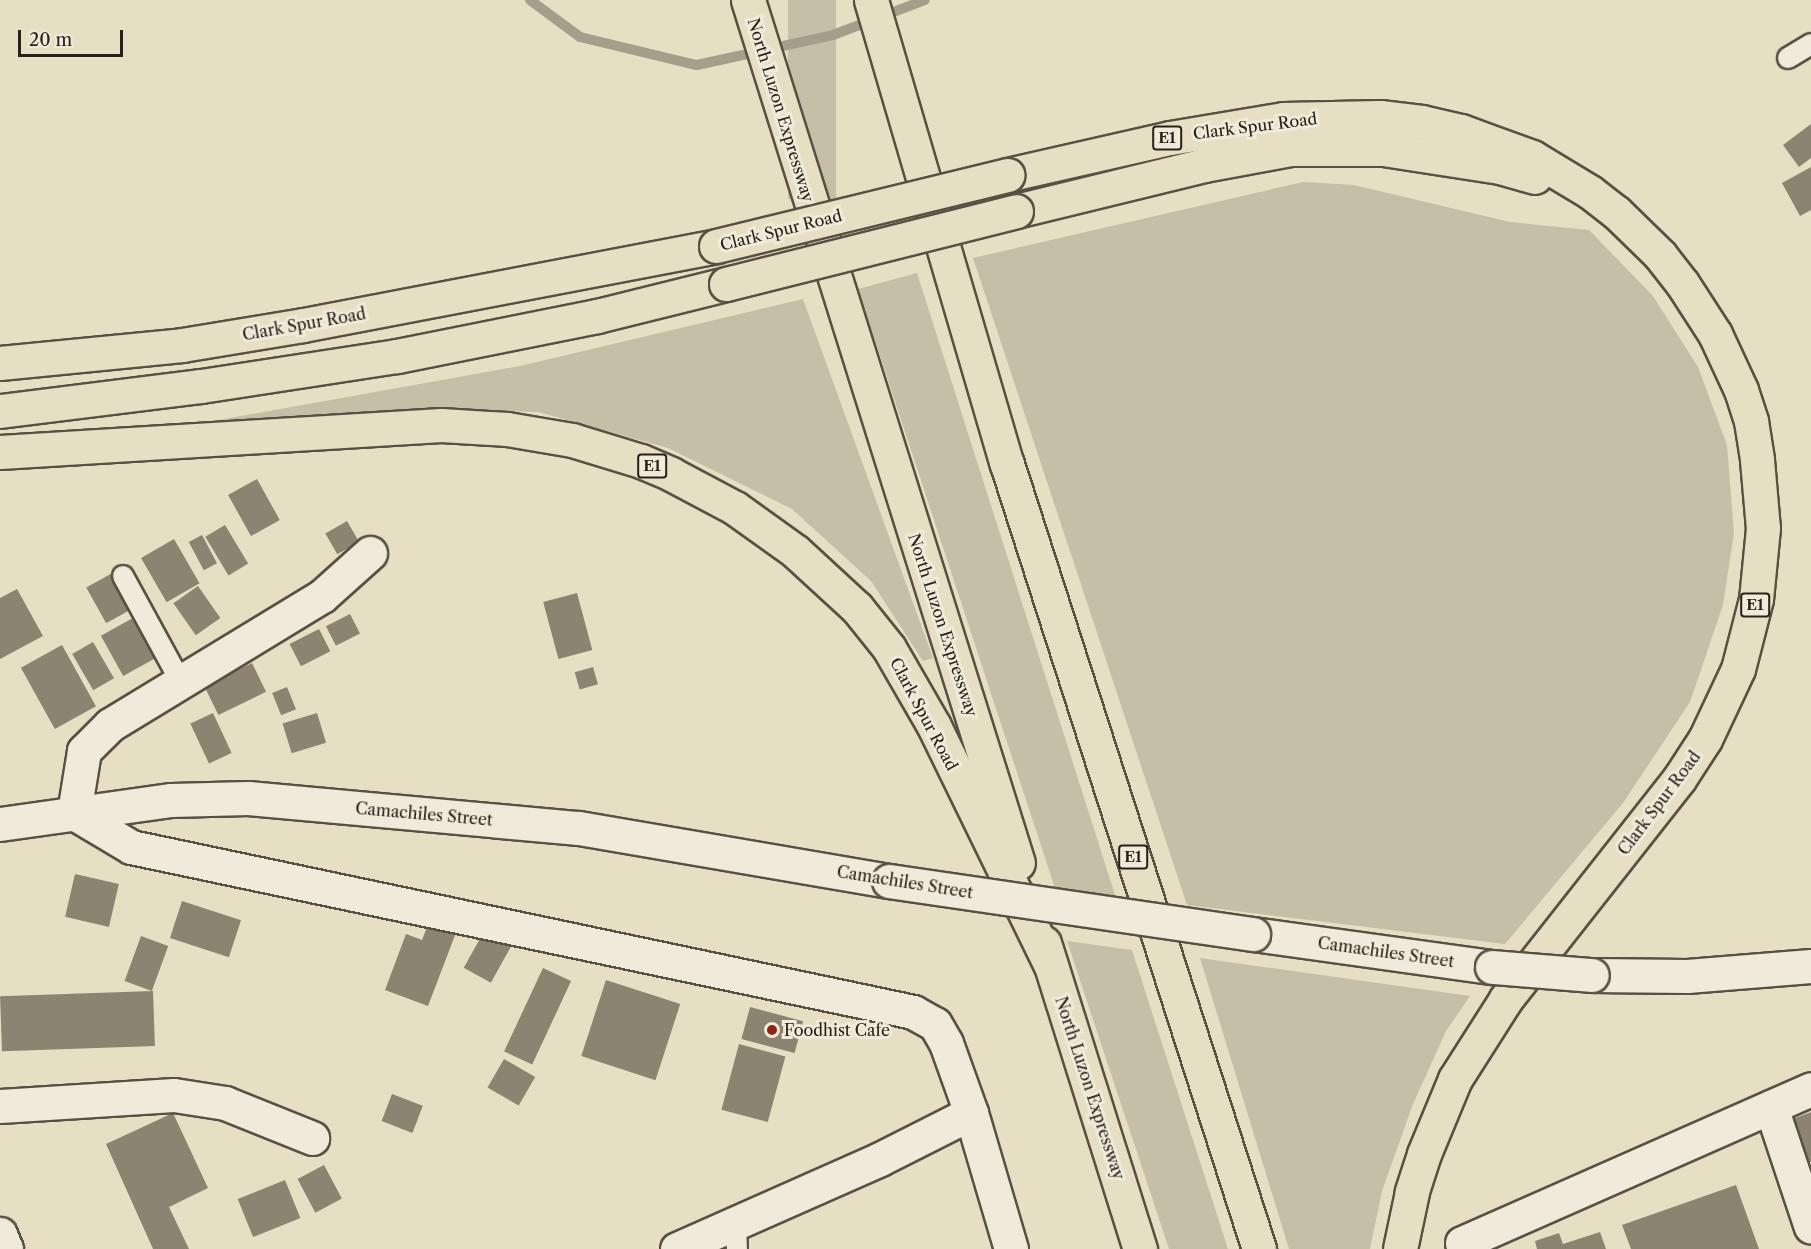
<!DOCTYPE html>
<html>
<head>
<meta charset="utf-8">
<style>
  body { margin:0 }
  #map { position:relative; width:1811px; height:1249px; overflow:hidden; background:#e6dfc4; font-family:"Libre Caslon Text",serif }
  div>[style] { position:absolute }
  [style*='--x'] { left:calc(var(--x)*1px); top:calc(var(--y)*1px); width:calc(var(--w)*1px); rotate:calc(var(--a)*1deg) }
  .green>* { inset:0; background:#c6bfa7; transform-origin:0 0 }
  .stream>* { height:10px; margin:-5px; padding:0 5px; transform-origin:5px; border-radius:5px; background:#a69e8a }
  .building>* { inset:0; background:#8c8371; transform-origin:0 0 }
  .roads { filter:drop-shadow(2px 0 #595043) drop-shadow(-2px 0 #595043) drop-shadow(0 2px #595043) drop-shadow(0 -2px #595043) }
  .service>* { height:20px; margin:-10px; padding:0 10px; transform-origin:10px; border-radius:10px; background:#efead9 }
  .minor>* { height:33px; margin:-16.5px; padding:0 16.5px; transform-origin:16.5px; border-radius:16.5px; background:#efead9 }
  .tertiary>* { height:33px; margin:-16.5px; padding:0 16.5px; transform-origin:16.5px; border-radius:16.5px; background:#efead9 }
  .motorway>* { height:33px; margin:-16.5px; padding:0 16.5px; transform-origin:16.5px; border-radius:16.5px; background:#e6dfc4 }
  .bridges { filter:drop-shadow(2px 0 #595043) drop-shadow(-2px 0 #595043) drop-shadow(0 2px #595043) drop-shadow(0 -2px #595043) }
  .tertiary-bridge>* { height:33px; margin:-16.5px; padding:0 16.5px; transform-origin:16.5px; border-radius:16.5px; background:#efead9 }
  .motorway-bridge>* { height:33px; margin:-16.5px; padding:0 16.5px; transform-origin:16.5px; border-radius:16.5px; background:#e6dfc4 }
  .dots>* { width:16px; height:16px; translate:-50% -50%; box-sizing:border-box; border:3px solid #efead9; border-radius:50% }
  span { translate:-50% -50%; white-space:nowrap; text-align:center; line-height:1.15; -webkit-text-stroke:6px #efead9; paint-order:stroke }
  .shield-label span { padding:2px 4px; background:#efead9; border:2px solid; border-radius:4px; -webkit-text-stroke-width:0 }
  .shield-label { font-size:15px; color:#2a2018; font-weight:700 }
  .street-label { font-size:16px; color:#2a2018 }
  .poi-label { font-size:16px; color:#2a2018 }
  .left { translate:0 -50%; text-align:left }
  .scale { position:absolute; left:18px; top:30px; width:105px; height:27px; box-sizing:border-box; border:3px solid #2a2018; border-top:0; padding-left:8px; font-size:18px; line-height:21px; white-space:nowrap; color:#2a2018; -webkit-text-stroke:4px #efead9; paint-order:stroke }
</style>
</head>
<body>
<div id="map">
  <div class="green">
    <div style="left:788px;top:0;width:48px;height:199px"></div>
    <div style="clip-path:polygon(1303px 182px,1354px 185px,1510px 222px,1589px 230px,1653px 296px,1698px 367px,1727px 445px,1734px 533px,1723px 605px,1690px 702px,1623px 803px,1505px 944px,1187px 905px,973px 258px)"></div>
    <div style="clip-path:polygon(917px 273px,1116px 898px,1055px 888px,858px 289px)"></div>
    <div style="clip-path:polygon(803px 299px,933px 658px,923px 661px,871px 581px,792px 509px,668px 448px,538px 412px,455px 410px,185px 426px,520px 366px)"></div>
    <div style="clip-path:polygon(1067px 941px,1132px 950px,1228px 1249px,1169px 1249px)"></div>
    <div style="clip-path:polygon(1200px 958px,1470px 996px,1446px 1031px,1413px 1104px,1382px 1191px,1370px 1249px,1289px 1249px)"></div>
  </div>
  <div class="stream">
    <div style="--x:530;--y:0;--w:62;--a:36.5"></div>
    <div style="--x:580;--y:37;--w:120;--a:13.5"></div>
    <div style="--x:697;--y:65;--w:139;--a:-12.4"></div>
    <div style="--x:833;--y:35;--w:98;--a:-20.8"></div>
  </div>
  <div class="building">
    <div style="clip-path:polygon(1811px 124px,1811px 158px,1799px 167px,1783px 145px)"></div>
    <div style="clip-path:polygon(1811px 167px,1811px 210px,1800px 216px,1782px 183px)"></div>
    <div style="left:257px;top:479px;width:47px;height:33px;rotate:61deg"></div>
    <div style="left:347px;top:521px;width:24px;height:25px;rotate:60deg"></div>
    <div style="left:225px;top:525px;width:45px;height:23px;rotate:59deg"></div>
    <div style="left:202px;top:535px;width:32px;height:15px;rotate:62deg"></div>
    <div style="left:174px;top:539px;width:51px;height:38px;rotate:60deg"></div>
    <div style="left:116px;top:571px;width:41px;height:34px;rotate:61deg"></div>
    <div style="left:198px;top:586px;width:39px;height:30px;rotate:55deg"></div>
    <div style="clip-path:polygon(17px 589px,43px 636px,0 659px,0 598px)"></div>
    <div style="left:577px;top:593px;width:59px;height:35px;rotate:75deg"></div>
    <div style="left:142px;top:613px;width:46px;height:47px;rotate:61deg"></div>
    <div style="left:350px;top:614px;width:22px;height:27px;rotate:63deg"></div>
    <div style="left:319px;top:629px;width:25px;height:33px;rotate:63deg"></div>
    <div style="left:93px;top:642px;width:42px;height:24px;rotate:60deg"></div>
    <div style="left:62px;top:645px;width:70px;height:47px;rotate:61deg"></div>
    <div style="left:252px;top:663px;width:32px;height:53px;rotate:64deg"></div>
    <div style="left:593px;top:667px;width:18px;height:19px;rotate:74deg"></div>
    <div style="left:287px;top:687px;width:24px;height:16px;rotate:68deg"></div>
    <div style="left:213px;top:713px;width:44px;height:25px;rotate:65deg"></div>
    <div style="left:317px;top:713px;width:31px;height:36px;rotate:73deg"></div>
    <div style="left:75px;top:874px;width:45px;height:44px;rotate:13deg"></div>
    <div style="left:182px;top:901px;width:62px;height:39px;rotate:18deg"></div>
    <div style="clip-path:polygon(430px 919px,457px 930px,428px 1006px,385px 990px,406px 934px,422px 940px)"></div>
    <div style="left:488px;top:924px;width:31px;height:50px;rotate:29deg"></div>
    <div style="left:141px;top:936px;width:29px;height:48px;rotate:20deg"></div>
    <div style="left:543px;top:968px;width:31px;height:92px;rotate:25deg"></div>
    <div style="left:606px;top:980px;width:78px;height:80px;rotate:18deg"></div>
    <div style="left:153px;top:991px;width:55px;height:153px;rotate:88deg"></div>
    <div style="left:750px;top:1007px;width:55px;height:33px;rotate:15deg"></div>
    <div style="left:739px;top:1044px;width:48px;height:68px;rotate:15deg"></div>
    <div style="left:504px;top:1059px;width:36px;height:33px;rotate:30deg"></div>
    <div style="left:392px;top:1094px;width:33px;height:29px;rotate:21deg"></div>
    <div style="clip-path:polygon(1811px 1112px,1811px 1162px,1808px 1163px,1790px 1120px)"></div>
    <div style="clip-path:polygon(173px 1113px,208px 1188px,169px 1207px,189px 1249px,153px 1249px,106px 1144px)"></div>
    <div style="left:324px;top:1165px;width:38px;height:30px;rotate:62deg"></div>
    <div style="left:285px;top:1180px;width:41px;height:51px;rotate:68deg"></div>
    <div style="clip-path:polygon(1736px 1185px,1759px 1249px,1631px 1249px,1622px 1225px)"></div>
    <div style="clip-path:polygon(1600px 1232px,1606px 1249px,1537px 1249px,1535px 1241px,1559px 1233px,1563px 1244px)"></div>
  </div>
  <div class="roads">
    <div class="service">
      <div style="--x:1788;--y:58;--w:27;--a:-31"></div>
      <div style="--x:123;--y:576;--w:123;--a:61.4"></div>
      <div style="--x:736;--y:1223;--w:26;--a:88"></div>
    </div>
    <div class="minor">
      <div style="--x:370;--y:553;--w:64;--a:138.1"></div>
      <div style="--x:322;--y:596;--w:248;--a:148.7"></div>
      <div style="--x:110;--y:725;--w:37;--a:135"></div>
      <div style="--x:84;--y:751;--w:63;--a:99.2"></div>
      <div style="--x:74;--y:813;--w:66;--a:30.8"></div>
      <div style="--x:131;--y:847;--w:799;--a:11.91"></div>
      <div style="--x:913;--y:1012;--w:25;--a:29"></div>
      <div style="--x:935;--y:1024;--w:22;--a:60"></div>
      <div style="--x:946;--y:1043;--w:74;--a:70.3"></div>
      <div style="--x:971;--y:1113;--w:142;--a:73.6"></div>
      <div style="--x:0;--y:1106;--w:174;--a:-3.6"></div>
      <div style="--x:174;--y:1095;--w:52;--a:8.9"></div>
      <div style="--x:225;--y:1103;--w:94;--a:21.9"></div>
      <div style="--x:1771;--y:1107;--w:126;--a:71.6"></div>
      <div style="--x:0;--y:1234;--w:16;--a:68"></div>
      <div style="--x:1462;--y:1243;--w:381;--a:-23.8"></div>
      <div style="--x:677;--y:1249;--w:222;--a:-23.9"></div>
      <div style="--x:880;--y:1159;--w:102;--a:-26.8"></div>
    </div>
    <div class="tertiary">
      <div style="--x:0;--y:824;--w:173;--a:-8"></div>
      <div style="--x:171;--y:800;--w:77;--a:-1.5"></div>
      <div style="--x:248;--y:798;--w:332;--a:5.2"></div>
      <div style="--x:579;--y:828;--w:314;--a:9.7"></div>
      <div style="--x:1253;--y:934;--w:241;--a:7.9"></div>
      <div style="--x:1592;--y:975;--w:95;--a:0.6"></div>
      <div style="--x:1687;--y:976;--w:124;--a:-4.6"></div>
    </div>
    <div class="motorway">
      <div style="--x:748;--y:0;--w:904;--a:72.63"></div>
      <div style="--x:871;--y:0;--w:484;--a:73.7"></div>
      <div style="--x:1007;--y:464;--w:824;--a:72.2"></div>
      <div style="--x:1007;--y:175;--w:167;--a:-12.8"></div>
      <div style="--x:1170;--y:138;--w:115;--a:-9.5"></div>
      <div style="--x:1283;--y:119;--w:97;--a:-1.2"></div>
      <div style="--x:1380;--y:117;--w:42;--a:6.8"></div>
      <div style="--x:1422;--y:122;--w:40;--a:13"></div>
      <div style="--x:1461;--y:131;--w:76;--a:20.1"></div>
      <div style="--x:1532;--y:157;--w:68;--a:31.1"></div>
      <div style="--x:1590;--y:192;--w:33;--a:38"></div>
      <div style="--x:1616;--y:212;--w:62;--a:44.3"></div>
      <div style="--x:1660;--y:255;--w:36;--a:52"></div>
      <div style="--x:1682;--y:283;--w:61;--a:57.1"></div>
      <div style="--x:1715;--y:334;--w:62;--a:65.1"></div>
      <div style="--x:1741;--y:390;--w:33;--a:72"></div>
      <div style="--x:1751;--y:421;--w:39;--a:81"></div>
      <div style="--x:1757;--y:460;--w:68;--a:85"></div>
      <div style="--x:1763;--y:528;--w:71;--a:95.6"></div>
      <div style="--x:1756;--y:599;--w:72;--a:104.4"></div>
      <div style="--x:1738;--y:669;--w:77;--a:115.2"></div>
      <div style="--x:1705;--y:739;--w:48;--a:123"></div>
      <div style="--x:1679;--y:779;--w:280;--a:128.2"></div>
      <div style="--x:1506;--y:999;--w:95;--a:122.5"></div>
      <div style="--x:1455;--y:1079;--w:81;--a:112.5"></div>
      <div style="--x:1424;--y:1154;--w:40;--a:108"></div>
      <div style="--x:1412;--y:1192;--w:58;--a:101.9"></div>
      <div style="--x:1016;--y:211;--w:194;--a:-13.7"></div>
      <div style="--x:1204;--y:165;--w:88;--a:-10.4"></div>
      <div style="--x:1291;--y:149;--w:92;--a:0"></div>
      <div style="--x:1383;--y:149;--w:118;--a:8.7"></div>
      <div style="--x:1500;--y:167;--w:36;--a:16"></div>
      <div style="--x:0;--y:363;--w:183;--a:-5.6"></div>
      <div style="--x:182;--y:345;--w:123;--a:-9.4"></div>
      <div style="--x:303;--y:325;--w:420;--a:-10.8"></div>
      <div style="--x:0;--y:411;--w:203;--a:-7.1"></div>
      <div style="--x:201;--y:386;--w:198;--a:-8.7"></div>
      <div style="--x:397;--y:356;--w:204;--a:-11.3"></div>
      <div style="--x:597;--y:316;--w:133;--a:-13.9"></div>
      <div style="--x:0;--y:452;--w:442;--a:-3.5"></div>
      <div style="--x:441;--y:425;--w:66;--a:3.5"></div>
      <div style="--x:507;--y:429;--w:66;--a:9.6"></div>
      <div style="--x:572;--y:440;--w:72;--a:16.9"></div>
      <div style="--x:641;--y:461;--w:33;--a:23"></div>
      <div style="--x:671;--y:474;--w:72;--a:28"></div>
      <div style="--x:735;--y:508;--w:74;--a:35.6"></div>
      <div style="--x:795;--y:551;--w:84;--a:42.6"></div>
      <div style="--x:857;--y:608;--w:51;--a:51.3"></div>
      <div style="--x:889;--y:648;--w:90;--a:60"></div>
      <div style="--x:934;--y:726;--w:265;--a:64"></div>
      <div style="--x:1044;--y:943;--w:321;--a:72.6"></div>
    </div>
  </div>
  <div class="bridges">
    <div class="tertiary-bridge">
      <div style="--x:889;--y:881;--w:368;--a:8.3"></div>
      <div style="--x:1492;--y:967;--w:100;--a:4.6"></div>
    </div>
    <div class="motorway-bridge">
      <div style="--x:716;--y:246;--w:300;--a:-13.7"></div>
      <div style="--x:726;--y:284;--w:299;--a:-14.1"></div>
    </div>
  </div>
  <div class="dots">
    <div style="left:772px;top:1030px;background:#8f2418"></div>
  </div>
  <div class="shield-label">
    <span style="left:1167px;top:138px">E1</span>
    <span style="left:652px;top:466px">E1</span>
    <span style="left:1755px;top:605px">E1</span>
    <span style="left:1133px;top:857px">E1</span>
  </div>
  <div class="street-label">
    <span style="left:781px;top:110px;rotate:73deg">North Luzon Expressway</span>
    <span style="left:1255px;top:126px;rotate:-7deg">Clark Spur Road</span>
    <span style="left:781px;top:230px;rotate:-14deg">Clark Spur Road</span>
    <span style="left:304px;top:324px;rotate:-10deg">Clark Spur Road</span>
    <span style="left:943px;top:625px;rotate:72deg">North Luzon Expressway</span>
    <span style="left:924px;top:714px;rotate:62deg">Clark Spur Road</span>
    <span style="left:1659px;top:803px;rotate:-53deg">Clark Spur Road</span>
    <span style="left:424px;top:814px;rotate:5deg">Camachiles Street</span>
    <span style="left:905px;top:882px;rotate:9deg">Camachiles Street</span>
    <span style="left:1386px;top:952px;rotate:8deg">Camachiles Street</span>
    <span style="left:1090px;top:1088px;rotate:72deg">North Luzon Expressway</span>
  </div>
  <div class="poi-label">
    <span class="left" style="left:784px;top:1030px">Foodhist Cafe</span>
  </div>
  <div class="scale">20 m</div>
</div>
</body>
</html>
